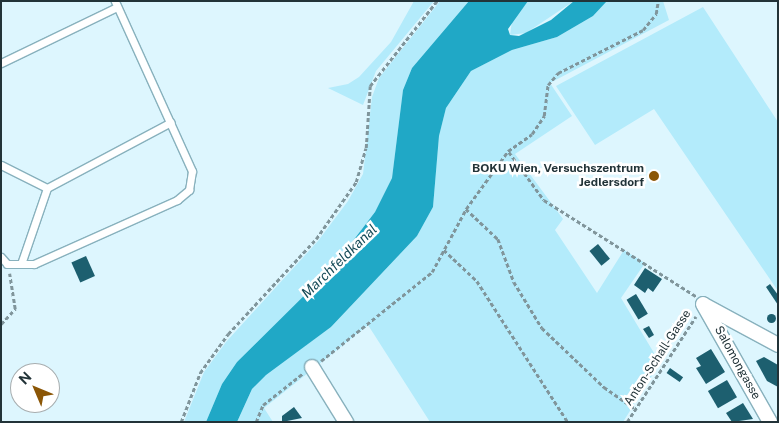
<!DOCTYPE html>
<html>
<head>
<meta charset="utf-8">
<style>
  body { margin:0 }
  #map { position:relative; width:779px; height:423px; overflow:hidden; background:#ddf6fe; font-family:"Public Sans",sans-serif }
  div>[style] { position:absolute }
  [style*='--x'] { left:calc(var(--x)*1px); top:calc(var(--y)*1px); width:calc(var(--w)*1px); rotate:calc(var(--a)*1deg) }
  .green>* { inset:0; background:#b3ebfb }
  .water>* { inset:0; background:#20a8c6 }
  .building>* { inset:0; background:#1d5f6f; transform-origin:0 0 }
  .round { border-radius:50% }
  .path>* { height:2.5px; margin-top:-1.25px; transform-origin:0; background:repeating-linear-gradient(90deg,#80959b 0 4px,transparent 0 6.5px) }
  .roads { filter:drop-shadow(1px 0 #88b1bd) drop-shadow(-1px 0 #88b1bd) drop-shadow(0 1px #88b1bd) drop-shadow(0 -1px #88b1bd) }
  .lane>* { height:7px; margin:-3.5px; padding:0 3.5px; transform-origin:3.5px; border-radius:3.5px; background:#fff }
  .street>* { height:14px; margin:-7px; padding:0 7px; transform-origin:7px; border-radius:7px; background:#fff }
  .dots>* { width:14px; height:14px; translate:-50% -50%; box-sizing:border-box; border:2px solid #fff; border-radius:50% }
  span { translate:-50% -50%; white-space:nowrap; text-align:center; line-height:1.15; -webkit-text-stroke:5px #fff; paint-order:stroke }
  .poi-label { font-size:12px; color:#223338; font-weight:700 }
  .right { translate:-100% -50%; text-align:right }
  .street-label { font-size:12px; color:#223338 }
  .water-label { font-size:14px; color:#164b58; font-style:italic }
  .frame { position:absolute; inset:0; border:2px solid #223338; pointer-events:none }
  .north { position:absolute; left:10px; top:363px; width:50px; height:50px; box-sizing:border-box; background:#fff; border:1px solid #a7adaf; border-radius:50%; rotate:315deg; font-size:14px; font-weight:700; line-height:20px; text-align:center; color:#223338 }
  .north::after { content:''; display:block; margin:auto; width:18px; height:22px; background:#8b5606; clip-path:polygon(50% 0,100% 100%,50% 72%,0 100%) }
</style>
</head>
<body>
<div id="map">
  <div class="green">
    <div style="clip-path:polygon(414px 1px,434px 1px,376px 71px,363px 105px,328px 88px,348px 84px,359px 77px,391px 42px)"></div>
    <div style="clip-path:polygon(440px 1px,469px 1px,412px 68px,403px 90px,392px 178px,375px 212px,333px 267px,237px 362px,222px 384px,206px 422px,184px 422px,204px 372px,226px 342px,318px 241px,348px 201px,363px 174px,372px 97px,379px 78px)"></div>
    <div style="clip-path:polygon(528px 1px,574px 1px,526px 33px,510px 35px,512px 21px)"></div>
    <div style="clip-path:polygon(607px 1px,663px 1px,669px 20px,550px 83px,572px 116px,515px 154px,563px 219px,555px 230px,597px 293px,624px 250px,645px 263px,621px 298px,660px 363px,623px 422px,430px 422px,368px 325px,264px 408px,273px 422px,237px 422px,252px 389px,266px 374px,331px 327px,417px 236px,433px 207px,439px 136px,446px 108px,471px 71px,512px 50px,557px 37px,593px 16px)"></div>
    <div style="clip-path:polygon(703px 7px,778px 122px,778px 291px,654px 109px,595px 145px,556px 86px)"></div>
  </div>
  <div class="water">
    <div style="clip-path:polygon(469px 1px,528px 1px,508px 29px,510px 35px,519px 36px,551px 20px,574px 1px,607px 1px,593px 16px,557px 37px,512px 50px,471px 71px,446px 108px,439px 136px,433px 207px,417px 236px,331px 327px,266px 375px,252px 389px,237px 422px,206px 422px,222px 384px,237px 362px,333px 267px,375px 212px,392px 178px,403px 90px,412px 68px)"></div>
  </div>
  <div class="building">
    <div style="left:598px;top:244px;width:19px;height:11px;rotate:51deg"></div>
    <div style="left:86px;top:256px;width:22px;height:16px;rotate:66deg"></div>
    <div style="clip-path:polygon(645px 268px,662px 279px,653px 292px,648px 288px,645px 293px,634px 285px)"></div>
    <div style="clip-path:polygon(770px 284px,778px 295px,778px 305px,766px 287px)"></div>
    <div style="left:636px;top:294px;width:23px;height:11px;rotate:59deg"></div>
    <div class="round" style="left:766.5px;top:313.5px;width:9px;height:9px"></div>
    <div style="clip-path:polygon(649px 326px,654px 335px,649px 338px,643px 329px)"></div>
    <div style="clip-path:polygon(711px 349px,725px 372px,706px 384px,696px 368px,701px 366px,696px 358px)"></div>
    <div style="clip-path:polygon(764px 357px,778px 365px,778px 387px,767px 381px,756px 361px)"></div>
    <div style="left:670px;top:368px;width:16px;height:6px;rotate:35deg"></div>
    <div style="left:727px;top:380px;width:20px;height:22px;rotate:60deg"></div>
    <div style="clip-path:polygon(743px 403px,753px 419px,732px 422px,726px 413px)"></div>
    <div style="clip-path:polygon(294px 407px,302px 418px,282px 422px,282px 416px)"></div>
  </div>
  <div class="path">
    <div style="--x:673;--y:1;--w:17;--a:0"></div>
    <div style="--x:509;--y:152;--w:59;--a:53.9"></div>
    <div style="--x:544;--y:200;--w:180;--a:32.3"></div>
    <div style="--x:466;--y:209;--w:44;--a:43.2"></div>
    <div style="--x:498;--y:239;--w:46;--a:69.6"></div>
    <div style="--x:514;--y:282;--w:54;--a:58.7"></div>
    <div style="--x:542;--y:328;--w:86;--a:43.6"></div>
    <div style="--x:604;--y:387;--w:39;--a:35"></div>
    <div style="--x:444;--y:250;--w:45;--a:43.2"></div>
    <div style="--x:477;--y:281;--w:168;--a:57.2"></div>
    <div style="--x:1;--y:324;--w:21;--a:-47"></div>
    <div style="--x:15;--y:309;--w:36;--a:-99"></div>
    <div style="--x:321;--y:361;--w:142;--a:-38.7"></div>
    <div style="--x:432;--y:272;--w:72;--a:-61.6"></div>
    <div style="--x:466;--y:209;--w:72;--a:-54.1"></div>
    <div style="--x:508;--y:151;--w:29;--a:-35"></div>
    <div style="--x:532;--y:134;--w:22;--a:-56"></div>
    <div style="--x:544;--y:116;--w:31;--a:-83"></div>
    <div style="--x:548;--y:85;--w:16;--a:-50"></div>
    <div style="--x:558;--y:73;--w:95;--a:-26.8"></div>
    <div style="--x:643;--y:30;--w:21;--a:-51"></div>
    <div style="--x:656;--y:14;--w:13;--a:-81"></div>
    <div style="--x:181;--y:422;--w:53;--a:-68.8"></div>
    <div style="--x:200;--y:373;--w:48;--a:-54.3"></div>
    <div style="--x:228;--y:334;--w:129;--a:-47.2"></div>
    <div style="--x:316;--y:239;--w:70;--a:-54.9"></div>
    <div style="--x:356;--y:182;--w:35;--a:-74"></div>
    <div style="--x:366;--y:148;--w:62;--a:-86.3"></div>
    <div style="--x:370;--y:86;--w:108;--a:-51.8"></div>
    <div style="--x:256;--y:422;--w:18;--a:-68"></div>
    <div style="--x:263;--y:405;--w:50;--a:-38.5"></div>
    <div style="--x:627;--y:422;--w:126;--a:-56.9"></div>
  </div>
  <div class="roads">
    <div class="lane">
      <div style="--x:1;--y:63;--w:129;--a:-25.8"></div>
      <div style="--x:1;--y:165;--w:51;--a:26.6"></div>
      <div style="--x:47;--y:188;--w:140;--a:-28"></div>
      <div style="--x:1;--y:257;--w:9;--a:49"></div>
      <div style="--x:7;--y:264;--w:27;--a:0"></div>
      <div style="--x:34;--y:264;--w:157;--a:-24.1"></div>
      <div style="--x:177;--y:200;--w:16;--a:-40"></div>
      <div style="--x:189;--y:190;--w:19;--a:-81"></div>
      <div style="--x:192;--y:171;--w:187;--a:-114.4"></div>
      <div style="--x:21;--y:264;--w:80;--a:-71.1"></div>
    </div>
    <div class="street">
      <div style="--x:703;--y:304;--w:136;--a:60.4"></div>
      <div style="--x:704;--y:305;--w:84;--a:28.4"></div>
      <div style="--x:312;--y:367;--w:65;--a:58.3"></div>
    </div>
  </div>
  <div class="dots">
    <div style="left:654px;top:176px;background:#8b5606"></div>
  </div>
  <div class="poi-label">
    <span class="right" style="left:644px;top:176px">BOKU Wien, Versuchszentrum<br>Jedlersdorf</span>
  </div>
  <div class="street-label">
    <span style="left:658px;top:358px;rotate:-57deg">Anton-Schall-Gasse</span>
    <span style="left:737px;top:363px;rotate:61deg">Salomongasse</span>
  </div>
  <div class="water-label">
    <span style="left:339px;top:261px;rotate:-44deg">Marchfeldkanal</span>
  </div>
  <div class="frame"></div>
  <div class="north">N</div>
</div>
</body>
</html>
